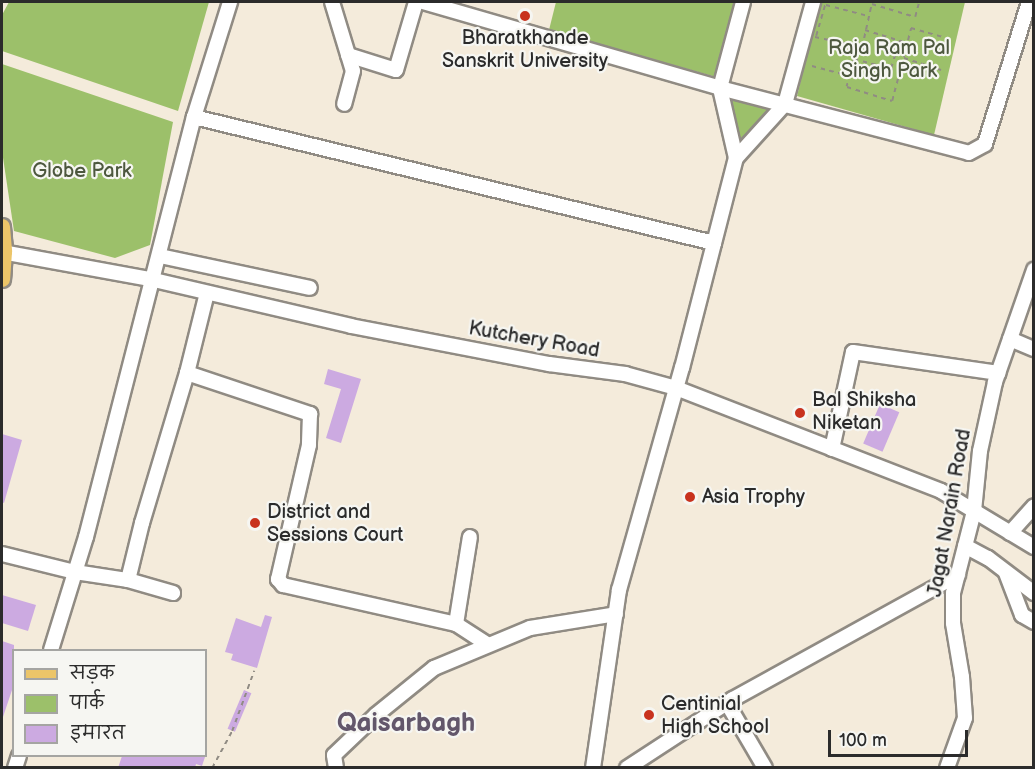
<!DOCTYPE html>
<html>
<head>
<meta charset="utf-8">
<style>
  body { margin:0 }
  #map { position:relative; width:1035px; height:769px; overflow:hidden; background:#f4ebdb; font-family:"Balsamiq Sans","Playpen Sans Deva",sans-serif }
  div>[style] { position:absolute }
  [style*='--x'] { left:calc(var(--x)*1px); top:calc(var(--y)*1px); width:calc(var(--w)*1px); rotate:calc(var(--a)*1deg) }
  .green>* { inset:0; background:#9cc06a }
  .building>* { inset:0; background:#ccaae1; transform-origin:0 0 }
  .path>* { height:1.5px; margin-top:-0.75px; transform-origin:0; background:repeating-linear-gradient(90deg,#908b83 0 4.5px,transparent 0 9px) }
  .roads { filter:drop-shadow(2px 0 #908b83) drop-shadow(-2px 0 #908b83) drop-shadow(0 2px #908b83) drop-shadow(0 -2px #908b83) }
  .minor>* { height:14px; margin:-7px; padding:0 7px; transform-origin:7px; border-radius:7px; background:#fff }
  .major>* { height:16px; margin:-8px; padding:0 8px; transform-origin:8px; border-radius:8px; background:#ecc569 }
  .dots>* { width:16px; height:16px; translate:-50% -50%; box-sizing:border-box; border:3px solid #f6f6f2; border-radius:50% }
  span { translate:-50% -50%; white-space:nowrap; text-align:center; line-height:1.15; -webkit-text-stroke:4.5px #f6f6f2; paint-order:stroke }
  .poi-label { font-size:20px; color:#2b2b2b }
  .left { translate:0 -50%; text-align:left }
  .park-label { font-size:20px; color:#4d583e }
  .street-label { font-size:20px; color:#2b2b2b }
  .district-label { font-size:26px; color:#63576b; font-weight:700 }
  .frame { position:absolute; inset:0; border:3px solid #2b2b2b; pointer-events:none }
  .legend { position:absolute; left:12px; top:649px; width:195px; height:108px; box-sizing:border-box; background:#f6f6f2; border:2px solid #a5a5a2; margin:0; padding:8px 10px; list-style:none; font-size:18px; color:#2b2b2b }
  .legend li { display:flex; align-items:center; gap:12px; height:30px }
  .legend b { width:30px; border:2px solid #a5a5a2 }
  .scale { position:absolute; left:828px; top:730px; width:140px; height:27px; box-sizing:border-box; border:3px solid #2b2b2b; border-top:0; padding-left:8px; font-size:18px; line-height:21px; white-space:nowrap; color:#2b2b2b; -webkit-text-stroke:4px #f6f6f2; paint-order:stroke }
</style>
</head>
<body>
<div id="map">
  <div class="green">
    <div style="clip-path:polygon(9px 2px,209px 2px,178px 111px,2px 51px,2px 15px)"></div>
    <div style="clip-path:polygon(556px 2px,736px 2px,716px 77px,549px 30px)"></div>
    <div style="clip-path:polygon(820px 2px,965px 2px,934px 135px,797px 96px)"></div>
    <div style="clip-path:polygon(2px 64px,173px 122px,150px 245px,115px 258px,14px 231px,2px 151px)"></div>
    <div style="clip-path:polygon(728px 96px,771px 106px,738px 147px)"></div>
  </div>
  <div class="building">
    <div style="clip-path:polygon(328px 369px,361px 379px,341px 443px,326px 438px,341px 389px,324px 384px)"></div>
    <div style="left:880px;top:404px;width:21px;height:43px;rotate:23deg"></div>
    <div style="clip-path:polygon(2px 434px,22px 440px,4px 503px,2px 502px)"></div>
    <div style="clip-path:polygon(2px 595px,36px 605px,28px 631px,2px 623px)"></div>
    <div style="clip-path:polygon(265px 615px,272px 617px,257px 668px,231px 660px,233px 654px,225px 652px,236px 618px,261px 627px)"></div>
    <div style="clip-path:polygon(2px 641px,14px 645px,14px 684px,3px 717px)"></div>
    <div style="left:244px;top:690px;width:8px;height:42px;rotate:23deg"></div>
    <div style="clip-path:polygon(122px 756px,201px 756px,205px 757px,202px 766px,196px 764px,195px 768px,118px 768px)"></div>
  </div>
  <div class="path">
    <div style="--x:872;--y:4;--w:45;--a:16.8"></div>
    <div style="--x:915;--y:17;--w:16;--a:-75"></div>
    <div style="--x:826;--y:5;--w:43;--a:14.7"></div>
    <div style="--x:865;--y:30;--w:44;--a:17.2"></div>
    <div style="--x:816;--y:36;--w:35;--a:-74"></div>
    <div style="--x:815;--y:37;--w:48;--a:12"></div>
    <div style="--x:862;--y:47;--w:46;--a:-77.5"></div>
    <div style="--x:862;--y:47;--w:3;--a:108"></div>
    <div style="--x:861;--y:50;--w:4;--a:-166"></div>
    <div style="--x:857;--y:49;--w:39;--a:105"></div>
    <div style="--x:847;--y:87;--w:47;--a:17.3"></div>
    <div style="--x:892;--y:101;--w:75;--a:-75.4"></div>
    <div style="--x:911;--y:28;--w:41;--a:15.8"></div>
    <div style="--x:887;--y:52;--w:8;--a:23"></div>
    <div style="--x:904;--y:58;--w:39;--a:18"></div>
    <div style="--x:854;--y:59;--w:47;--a:14.9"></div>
    <div style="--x:812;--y:66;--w:38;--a:15"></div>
    <div style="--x:891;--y:68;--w:28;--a:-73"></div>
    <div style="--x:212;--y:768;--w:42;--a:-61.6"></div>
    <div style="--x:232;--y:731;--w:64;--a:-69.9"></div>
  </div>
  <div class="roads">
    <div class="minor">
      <div style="--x:332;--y:2;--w:72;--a:73.1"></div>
      <div style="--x:353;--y:71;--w:34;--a:105"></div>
      <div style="--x:423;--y:2;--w:309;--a:16.1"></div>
      <div style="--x:720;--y:88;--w:257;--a:14.6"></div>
      <div style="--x:969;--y:153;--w:18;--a:-29"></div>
      <div style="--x:985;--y:144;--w:149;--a:-72.8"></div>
      <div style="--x:348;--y:55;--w:50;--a:17.4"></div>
      <div style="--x:396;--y:70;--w:71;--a:-73.6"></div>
      <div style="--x:194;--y:117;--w:535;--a:13.62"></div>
      <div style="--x:736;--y:158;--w:73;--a:-47.8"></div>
      <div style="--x:785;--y:104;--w:106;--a:-74.6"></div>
      <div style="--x:2;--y:252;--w:155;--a:10.4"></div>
      <div style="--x:154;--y:280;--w:202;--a:13.1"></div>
      <div style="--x:351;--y:326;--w:202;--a:10.9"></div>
      <div style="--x:549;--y:364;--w:77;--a:7.5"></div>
      <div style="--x:625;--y:374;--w:53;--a:15.4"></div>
      <div style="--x:676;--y:388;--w:284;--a:21.2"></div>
      <div style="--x:941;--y:491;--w:109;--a:31.1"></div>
      <div style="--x:160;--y:256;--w:153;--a:12"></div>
      <div style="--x:1010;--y:339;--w:26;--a:23"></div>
      <div style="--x:187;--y:373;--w:130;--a:18.4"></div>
      <div style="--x:310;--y:414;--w:31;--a:92"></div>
      <div style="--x:309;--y:445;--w:138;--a:103"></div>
      <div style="--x:278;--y:579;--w:8;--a:50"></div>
      <div style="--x:283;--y:585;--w:177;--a:12.7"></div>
      <div style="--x:456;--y:624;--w:38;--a:33"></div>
      <div style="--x:832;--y:449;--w:99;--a:-77.8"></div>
      <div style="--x:853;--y:352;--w:147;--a:8.2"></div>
      <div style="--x:1010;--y:533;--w:36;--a:-48"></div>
      <div style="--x:965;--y:546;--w:26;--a:28"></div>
      <div style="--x:988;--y:558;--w:58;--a:37.3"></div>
      <div style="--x:2;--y:554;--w:75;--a:13.9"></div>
      <div style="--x:75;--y:572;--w:54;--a:8.6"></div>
      <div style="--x:128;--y:580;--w:47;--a:16.1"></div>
      <div style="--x:1006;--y:573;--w:45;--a:69.1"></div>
      <div style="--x:1022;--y:615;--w:14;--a:30"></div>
      <div style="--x:128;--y:580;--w:59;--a:-76.2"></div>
      <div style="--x:142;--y:523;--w:157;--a:-73.3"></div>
      <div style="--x:187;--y:373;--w:82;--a:-76"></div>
      <div style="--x:456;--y:624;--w:88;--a:-80.9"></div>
      <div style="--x:51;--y:650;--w:118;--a:-72.8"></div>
      <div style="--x:86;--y:537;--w:434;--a:-75.6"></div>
      <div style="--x:194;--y:117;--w:121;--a:-72.6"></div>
      <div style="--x:727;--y:703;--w:75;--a:59.7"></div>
      <div style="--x:15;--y:768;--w:13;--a:-72"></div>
      <div style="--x:336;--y:768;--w:13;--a:-99"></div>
      <div style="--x:334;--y:755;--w:58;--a:-43.6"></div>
      <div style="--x:376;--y:715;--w:75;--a:-39"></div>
      <div style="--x:434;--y:668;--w:104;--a:-22.6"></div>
      <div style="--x:530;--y:628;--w:87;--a:-9.2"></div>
      <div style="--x:593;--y:768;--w:180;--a:-81.7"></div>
      <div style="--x:619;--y:590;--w:231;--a:-74.2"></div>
      <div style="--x:682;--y:368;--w:217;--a:-75.6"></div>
      <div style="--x:736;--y:158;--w:72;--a:-102.9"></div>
      <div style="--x:720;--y:88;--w:89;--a:-75"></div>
      <div style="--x:627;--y:768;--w:126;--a:-33.1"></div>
      <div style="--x:733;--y:699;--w:257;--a:-28.9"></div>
      <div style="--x:947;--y:768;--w:53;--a:-70.2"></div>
      <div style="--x:965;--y:718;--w:41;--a:-94.2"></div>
      <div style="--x:962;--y:677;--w:55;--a:-99.5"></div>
      <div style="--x:953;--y:623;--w:30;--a:-90"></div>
      <div style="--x:953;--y:593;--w:85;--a:-75.6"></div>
      <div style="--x:974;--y:511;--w:60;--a:-84.3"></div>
      <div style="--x:980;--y:451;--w:71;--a:-77.7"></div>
      <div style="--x:995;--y:382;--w:119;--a:-70.8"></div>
    </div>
    <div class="major">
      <div style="--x:2;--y:227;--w:25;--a:85"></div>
      <div style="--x:4;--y:252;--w:27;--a:94"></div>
    </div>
  </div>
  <div class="dots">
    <div style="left:525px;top:16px;background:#c8321e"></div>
    <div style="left:800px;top:413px;background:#c8321e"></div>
    <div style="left:690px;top:497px;background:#c8321e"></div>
    <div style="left:255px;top:523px;background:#c8321e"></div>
    <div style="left:649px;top:715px;background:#c8321e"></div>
  </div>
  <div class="poi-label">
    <span style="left:525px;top:50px">Bharatkhande<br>Sanskrit University</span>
    <span class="left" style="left:812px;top:412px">Bal Shiksha<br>Niketan</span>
    <span class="left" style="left:702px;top:497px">Asia Trophy</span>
    <span class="left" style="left:267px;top:524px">District and<br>Sessions Court</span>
    <span class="left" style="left:661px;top:716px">Centinial<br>High School</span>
  </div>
  <div class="park-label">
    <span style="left:889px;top:60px">Raja Ram Pal<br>Singh Park</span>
    <span style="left:82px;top:171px">Globe Park</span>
  </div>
  <div class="street-label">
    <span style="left:534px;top:340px;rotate:10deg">Kutchery Road</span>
    <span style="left:950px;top:513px;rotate:-80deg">Jagat Narain Road</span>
  </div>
  <div class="district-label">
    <span style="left:406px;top:724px">Qaisarbagh</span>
  </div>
  <div class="frame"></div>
  <ul class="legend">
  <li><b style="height:8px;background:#ecc569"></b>सड़क</li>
  <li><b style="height:16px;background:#9cc06a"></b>पार्क</li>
  <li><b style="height:16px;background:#ccaae1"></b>इमारत</li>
  </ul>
  <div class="scale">100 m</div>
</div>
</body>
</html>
